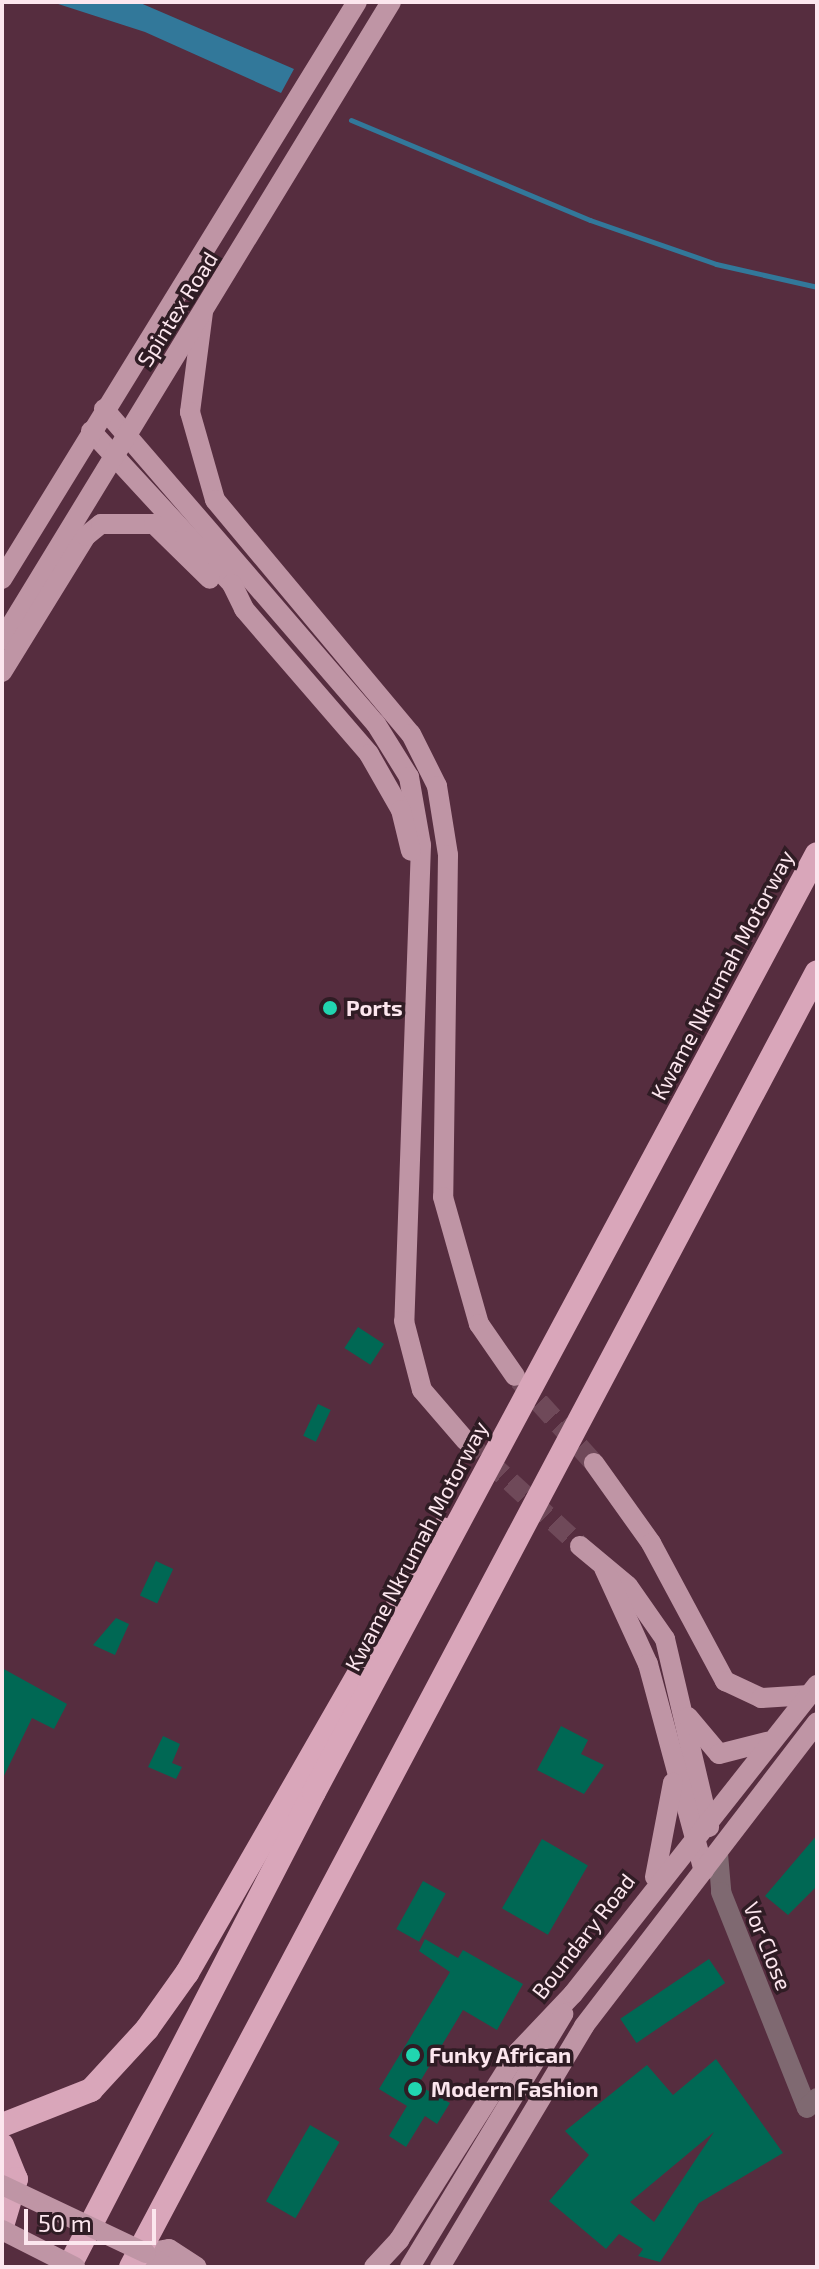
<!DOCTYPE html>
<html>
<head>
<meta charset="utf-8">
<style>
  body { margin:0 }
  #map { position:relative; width:819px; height:2269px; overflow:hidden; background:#562d3f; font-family:"Exo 2",sans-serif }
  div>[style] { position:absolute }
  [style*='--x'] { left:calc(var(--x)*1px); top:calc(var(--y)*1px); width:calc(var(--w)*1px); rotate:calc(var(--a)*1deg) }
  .water>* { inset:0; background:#32789a }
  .stream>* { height:5px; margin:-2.5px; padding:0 2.5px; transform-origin:2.5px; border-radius:2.5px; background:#32789a }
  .building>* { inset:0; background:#006854; transform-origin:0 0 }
  .major-tunnel>* { height:20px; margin-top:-10px; transform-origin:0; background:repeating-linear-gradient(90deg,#6f4959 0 20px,transparent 0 30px) }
  .minor>* { height:20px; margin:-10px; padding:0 10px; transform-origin:10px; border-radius:10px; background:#7f6971 }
  .major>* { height:20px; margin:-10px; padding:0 10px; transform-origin:10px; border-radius:10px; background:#bf95a5 }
  .highway>* { height:24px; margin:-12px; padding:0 12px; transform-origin:12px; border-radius:12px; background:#d9a6ba }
  .major-bridge>* { height:20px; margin:-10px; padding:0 10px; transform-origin:10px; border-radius:10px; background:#bf95a5 }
  .dots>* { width:22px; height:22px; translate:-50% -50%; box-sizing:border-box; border:4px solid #2f1c24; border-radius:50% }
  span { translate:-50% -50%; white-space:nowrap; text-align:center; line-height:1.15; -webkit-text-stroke:7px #2f1c24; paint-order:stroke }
  .street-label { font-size:22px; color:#fce6ee }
  .poi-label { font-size:22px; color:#fce6ee; font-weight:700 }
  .left { translate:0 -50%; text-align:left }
  .frame { position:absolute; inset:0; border:4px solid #fce6ee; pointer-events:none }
  .scale { position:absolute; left:24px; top:2209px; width:132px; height:36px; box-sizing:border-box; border:4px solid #fce6ee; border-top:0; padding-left:10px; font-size:24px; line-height:28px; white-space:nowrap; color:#fce6ee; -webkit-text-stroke:6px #2f1c24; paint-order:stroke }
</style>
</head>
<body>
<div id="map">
  <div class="water">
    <div style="clip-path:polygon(52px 2px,138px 2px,294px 69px,281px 93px,145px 32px)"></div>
  </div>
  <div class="stream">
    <div style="--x:351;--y:120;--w:259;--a:22.7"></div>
    <div style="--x:590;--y:220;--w:133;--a:19.2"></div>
    <div style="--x:716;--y:264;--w:104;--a:12.8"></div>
  </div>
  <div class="building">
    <div style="left:358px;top:1327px;width:31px;height:25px;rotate:33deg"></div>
    <div style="left:318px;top:1404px;width:14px;height:35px;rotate:25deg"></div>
    <div style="left:156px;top:1561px;width:19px;height:38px;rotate:25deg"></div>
    <div style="clip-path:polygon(116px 1618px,129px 1624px,115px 1655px,93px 1645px)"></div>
    <div style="clip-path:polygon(2px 1668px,67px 1704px,54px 1729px,32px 1718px,2px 1780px)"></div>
    <div style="clip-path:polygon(561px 1726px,588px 1740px,581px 1754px,604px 1765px,584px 1794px,537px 1770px)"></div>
    <div style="clip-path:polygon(163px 1736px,180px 1744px,172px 1763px,182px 1767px,176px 1779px,148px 1767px)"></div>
    <div style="clip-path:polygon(817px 1835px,817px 1886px,788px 1915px,765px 1896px)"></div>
    <div style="left:542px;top:1839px;width:53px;height:80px;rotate:30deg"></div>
    <div style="left:423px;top:1881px;width:26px;height:55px;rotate:29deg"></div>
    <div style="clip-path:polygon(425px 1939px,458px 1958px,463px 1950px,523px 1984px,497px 2030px,463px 2010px,418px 2085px,450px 2103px,437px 2124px,425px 2116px,406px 2147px,389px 2136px,407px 2106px,379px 2089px,450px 1972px,419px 1951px)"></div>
    <div style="left:709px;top:1959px;width:29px;height:107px;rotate:56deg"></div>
    <div style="clip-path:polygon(evenodd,716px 2059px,783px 2153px,699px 2203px,660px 2262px,638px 2256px,643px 2249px,619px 2234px,606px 2249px,549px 2201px,589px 2155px,565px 2131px,647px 2065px,673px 2095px,716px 2059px,714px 2132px,654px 2222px,630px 2202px,714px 2132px)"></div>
    <div style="left:310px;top:2125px;width:34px;height:88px;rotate:30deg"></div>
  </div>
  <div class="major-tunnel">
    <div style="--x:519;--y:1380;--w:112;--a:47.9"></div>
    <div style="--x:466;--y:1441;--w:155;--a:42.6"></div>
  </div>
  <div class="minor">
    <div style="--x:718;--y:1854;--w:38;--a:85"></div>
    <div style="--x:721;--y:1892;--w:232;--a:68.3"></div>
    <div style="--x:807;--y:2108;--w:14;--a:-45"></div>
  </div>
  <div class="major">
    <div style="--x:203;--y:312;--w:101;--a:97.4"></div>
    <div style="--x:190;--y:412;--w:91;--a:74.1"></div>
    <div style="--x:215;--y:500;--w:305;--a:50.1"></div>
    <div style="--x:411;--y:734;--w:58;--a:63.4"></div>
    <div style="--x:437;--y:786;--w:70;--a:80.9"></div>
    <div style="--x:448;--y:855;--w:342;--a:90.8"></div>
    <div style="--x:443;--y:1197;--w:132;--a:74.2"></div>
    <div style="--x:479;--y:1324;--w:63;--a:55.3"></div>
    <div style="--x:104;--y:409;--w:416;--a:49.2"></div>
    <div style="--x:376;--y:724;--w:62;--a:58.1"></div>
    <div style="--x:409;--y:777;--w:69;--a:80"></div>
    <div style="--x:421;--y:845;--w:476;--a:92"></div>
    <div style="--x:404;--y:1321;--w:71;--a:75.4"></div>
    <div style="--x:422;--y:1390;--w:67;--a:49.2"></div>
    <div style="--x:91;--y:431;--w:208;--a:47.3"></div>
    <div style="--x:232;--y:584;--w:28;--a:64"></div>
    <div style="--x:244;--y:609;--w:191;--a:49.2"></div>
    <div style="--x:369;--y:754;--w:64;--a:60.3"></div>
    <div style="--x:401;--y:810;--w:42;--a:76.3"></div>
    <div style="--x:2;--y:579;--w:677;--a:-58.4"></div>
    <div style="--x:2;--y:640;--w:747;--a:-58.63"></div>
    <div style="--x:2;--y:672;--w:160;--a:-58.3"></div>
    <div style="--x:86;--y:536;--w:19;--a:-39"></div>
    <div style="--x:101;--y:524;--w:53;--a:0"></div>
    <div style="--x:154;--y:524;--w:78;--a:44.5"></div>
    <div style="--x:594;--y:1463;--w:98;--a:54.5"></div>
    <div style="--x:651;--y:1543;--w:157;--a:61.8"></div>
    <div style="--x:725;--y:1681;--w:40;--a:25"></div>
    <div style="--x:761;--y:1698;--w:48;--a:-3.6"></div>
    <div style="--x:580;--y:1546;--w:62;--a:39.8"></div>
    <div style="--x:628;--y:1586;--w:65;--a:55.1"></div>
    <div style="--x:665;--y:1639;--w:193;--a:76.8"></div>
    <div style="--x:604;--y:1568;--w:106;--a:65.4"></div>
    <div style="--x:648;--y:1664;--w:214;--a:74.9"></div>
    <div style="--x:688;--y:1717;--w:48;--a:50"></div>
    <div style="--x:719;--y:1754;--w:49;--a:-14.3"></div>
    <div style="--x:655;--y:1877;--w:96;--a:-79.2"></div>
    <div style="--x:146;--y:2253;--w:23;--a:-10"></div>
    <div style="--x:169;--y:2249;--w:33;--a:33"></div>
    <div style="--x:146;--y:2253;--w:24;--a:35"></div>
    <div style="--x:374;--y:2267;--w:37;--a:-47"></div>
    <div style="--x:399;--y:2240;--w:222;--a:-57.7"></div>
    <div style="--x:518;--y:2052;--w:80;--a:-46.5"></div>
    <div style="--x:573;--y:1994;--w:394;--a:-51.7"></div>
    <div style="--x:410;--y:2267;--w:296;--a:-58.8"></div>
    <div style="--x:440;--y:2267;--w:281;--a:-59.1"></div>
    <div style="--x:584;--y:2026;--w:383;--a:-52.5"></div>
  </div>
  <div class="highway">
    <div style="--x:2;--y:2125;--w:96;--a:-21.5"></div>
    <div style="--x:91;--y:2090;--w:83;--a:-47.4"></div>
    <div style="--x:147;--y:2029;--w:69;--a:-54.5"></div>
    <div style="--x:187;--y:1973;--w:512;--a:-60.13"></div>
    <div style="--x:2;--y:2145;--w:37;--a:68"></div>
    <div style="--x:16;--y:2179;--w:49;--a:106.6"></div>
    <div style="--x:69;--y:2267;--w:534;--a:-62.72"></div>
    <div style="--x:314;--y:1792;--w:1064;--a:-61.8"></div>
    <div style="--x:131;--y:2267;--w:1465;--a:-62.09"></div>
  </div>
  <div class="major-bridge">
    <div style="--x:2;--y:2185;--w:159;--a:25.3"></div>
    <div style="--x:2;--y:2230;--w:82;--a:26.9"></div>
  </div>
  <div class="dots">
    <div style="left:330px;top:1008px;background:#21d5b0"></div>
    <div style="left:413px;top:2055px;background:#21d5b0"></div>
    <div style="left:415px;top:2089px;background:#21d5b0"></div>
  </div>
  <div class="street-label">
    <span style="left:177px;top:309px;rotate:-58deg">Spintex Road</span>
    <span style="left:722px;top:975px;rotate:-62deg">Kwame Nkrumah Motorway</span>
    <span style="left:416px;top:1546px;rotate:-62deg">Kwame Nkrumah Motorway</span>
    <span style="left:583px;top:1936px;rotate:-52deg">Boundary Road</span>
    <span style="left:768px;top:1946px;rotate:68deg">Vor Close</span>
  </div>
  <div class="poi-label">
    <span class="left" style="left:346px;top:1008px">Ports</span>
    <span class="left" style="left:429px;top:2055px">Funky African</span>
    <span class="left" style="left:431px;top:2089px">Modern Fashion</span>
  </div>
  <div class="frame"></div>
  <div class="scale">50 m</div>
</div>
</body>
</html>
